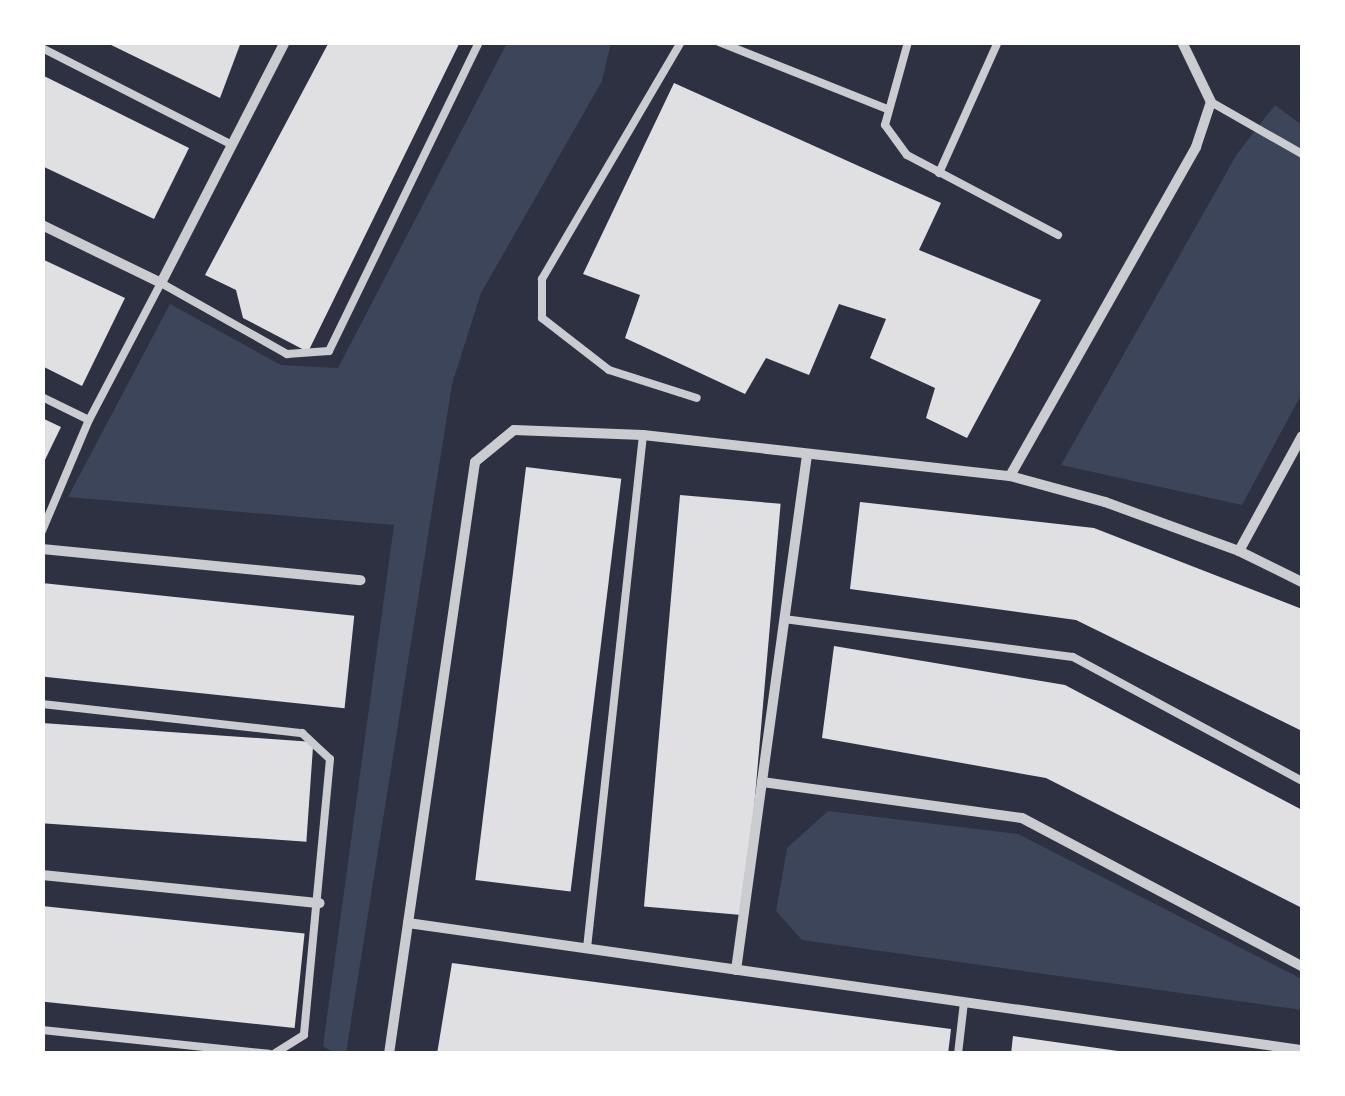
<!DOCTYPE html>
<html>
<head>
<meta charset="utf-8">
<style>
  body { margin:0 }
  #map { position:relative; width:1345px; height:1096px; overflow:hidden; background:#2d3142; font-family:"Work Sans",sans-serif }
  div>[style] { position:absolute }
  [style*='--x'] { left:calc(var(--x)*1px); top:calc(var(--y)*1px); width:calc(var(--w)*1px); rotate:calc(var(--a)*1deg) }
  .green>* { inset:0; background:#3c4559 }
  .building>* { inset:0; background:#e0e0e3; transform-origin:0 0 }
  .service>* { height:8px; margin:-4px; padding:0 4px; transform-origin:4px; border-radius:4px; background:#caccd0 }
  .minor>* { height:10px; margin:-5px; padding:0 5px; transform-origin:5px; border-radius:5px; background:#caccd0 }
  span { translate:-50% -50%; white-space:nowrap; text-align:center; line-height:1.15; -webkit-text-stroke:8px #fff; paint-order:stroke }
  .frame { position:absolute; inset:0; border:45px solid #fff; pointer-events:none }
</style>
</head>
<body>
<div id="map">
  <div class="green">
    <div style="clip-path:polygon(507px 43px,611px 43px,602px 81px,481px 293px,452px 384px,346px 1053px,334px 1053px,323px 1046px,394px 525px,68px 497px,170px 304px,281px 365px,338px 368px)"></div>
    <div style="clip-path:polygon(1275px 105px,1302px 125px,1302px 393px,1242px 505px,1061px 465px,1237px 154px)"></div>
    <div style="clip-path:polygon(828px 811px,1018px 834px,1302px 979px,1302px 1010px,802px 940px,776px 911px,787px 848px)"></div>
  </div>
  <div class="building">
    <div style="clip-path:polygon(105px 42px,241px 42px,220px 98px)"></div>
    <div style="clip-path:polygon(329px 42px,460px 42px,308px 352px,243px 318px,236px 290px,205px 275px)"></div>
    <div style="clip-path:polygon(42px 75px,189px 148px,154px 219px,42px 166px)"></div>
    <div style="clip-path:polygon(674px 83px,941px 203px,919px 250px,1041px 300px,967px 438px,926px 418px,935px 388px,870px 358px,886px 319px,839px 304px,809px 375px,766px 358px,745px 394px,625px 338px,640px 295px,583px 274px)"></div>
    <div style="clip-path:polygon(42px 259px,125px 298px,82px 386px,42px 366px)"></div>
    <div style="clip-path:polygon(42px 418px,61px 427px,42px 466px)"></div>
    <div style="left:526px;top:467px;width:96px;height:416px;rotate:7deg"></div>
    <div style="left:680px;top:495px;width:101px;height:413px;rotate:5deg"></div>
    <div style="clip-path:polygon(860px 502px,1094px 528px,1302px 609px,1302px 731px,1076px 620px,850px 589px)"></div>
    <div style="left:42px;top:583px;width:314px;height:93px;rotate:6deg"></div>
    <div style="clip-path:polygon(834px 646px,1065px 685px,1302px 810px,1302px 908px,1046px 778px,822px 738px)"></div>
    <div style="left:42px;top:723px;width:272px;height:100px;rotate:4deg"></div>
    <div style="left:42px;top:906px;width:264px;height:95px;rotate:6deg"></div>
    <div style="clip-path:polygon(452px 963px,951px 1029px,948px 1054px,437px 1054px)"></div>
    <div style="clip-path:polygon(1013px 1036px,1118px 1051px,1118px 1054px,1011px 1054px)"></div>
  </div>
  <div class="service">
    <div style="--x:681;--y:42;--w:275;--a:120.4"></div>
    <div style="--x:542;--y:279;--w:39;--a:90"></div>
    <div style="--x:542;--y:318;--w:85;--a:37.8"></div>
    <div style="--x:609;--y:370;--w:92;--a:17.7"></div>
    <div style="--x:719;--y:42;--w:181;--a:21.7"></div>
    <div style="--x:908;--y:42;--w:86;--a:105.5"></div>
    <div style="--x:885;--y:125;--w:37;--a:54"></div>
    <div style="--x:907;--y:155;--w:171;--a:27.9"></div>
    <div style="--x:42;--y:48;--w:213;--a:27"></div>
    <div style="--x:1211;--y:102;--w:105;--a:29.7"></div>
    <div style="--x:939;--y:173;--w:144;--a:-65.8"></div>
    <div style="--x:42;--y:397;--w:52;--a:26.1"></div>
    <div style="--x:42;--y:531;--w:121;--a:-67.1"></div>
    <div style="--x:89;--y:420;--w:155;--a:-62.3"></div>
    <div style="--x:161;--y:283;--w:145;--a:29.4"></div>
    <div style="--x:287;--y:354;--w:42;--a:-4.1"></div>
    <div style="--x:329;--y:351;--w:343;--a:-64.1"></div>
    <div style="--x:784;--y:619;--w:291;--a:7.5"></div>
    <div style="--x:1073;--y:657;--w:260;--a:28.4"></div>
    <div style="--x:42;--y:704;--w:262;--a:6.4"></div>
    <div style="--x:302;--y:733;--w:38;--a:43"></div>
    <div style="--x:330;--y:759;--w:277;--a:95.4"></div>
    <div style="--x:304;--y:1035;--w:36;--a:148"></div>
    <div style="--x:587;--y:948;--w:516;--a:-83.77"></div>
    <div style="--x:42;--y:1030;--w:228;--a:6"></div>
    <div style="--x:958;--y:1054;--w:52;--a:-83.4"></div>
  </div>
  <div class="minor">
    <div style="--x:42;--y:225;--w:132;--a:26"></div>
    <div style="--x:161;--y:283;--w:271;--a:-62.8"></div>
    <div style="--x:1010;--y:476;--w:378;--a:-60.5"></div>
    <div style="--x:1196;--y:147;--w:47;--a:-71.6"></div>
    <div style="--x:1211;--y:102;--w:67;--a:-115.8"></div>
    <div style="--x:42;--y:549;--w:320;--a:5.6"></div>
    <div style="--x:1239;--y:551;--w:131;--a:-61.3"></div>
    <div style="--x:762;--y:782;--w:262;--a:7.9"></div>
    <div style="--x:1022;--y:818;--w:317;--a:27.9"></div>
    <div style="--x:42;--y:875;--w:279;--a:5.8"></div>
    <div style="--x:408;--y:923;--w:903;--a:8.09"></div>
    <div style="--x:736;--y:970;--w:520;--a:-82.15"></div>
    <div style="--x:389;--y:1054;--w:598;--a:-81.73"></div>
    <div style="--x:475;--y:462;--w:50;--a:-39.4"></div>
    <div style="--x:514;--y:430;--w:129;--a:2.2"></div>
    <div style="--x:643;--y:435;--w:369;--a:6.4"></div>
    <div style="--x:1010;--y:476;--w:98;--a:15.3"></div>
    <div style="--x:1105;--y:502;--w:143;--a:20.1"></div>
    <div style="--x:1239;--y:551;--w:70;--a:26.2"></div>
  </div>
  <div class="frame"></div>
</div>
</body>
</html>
